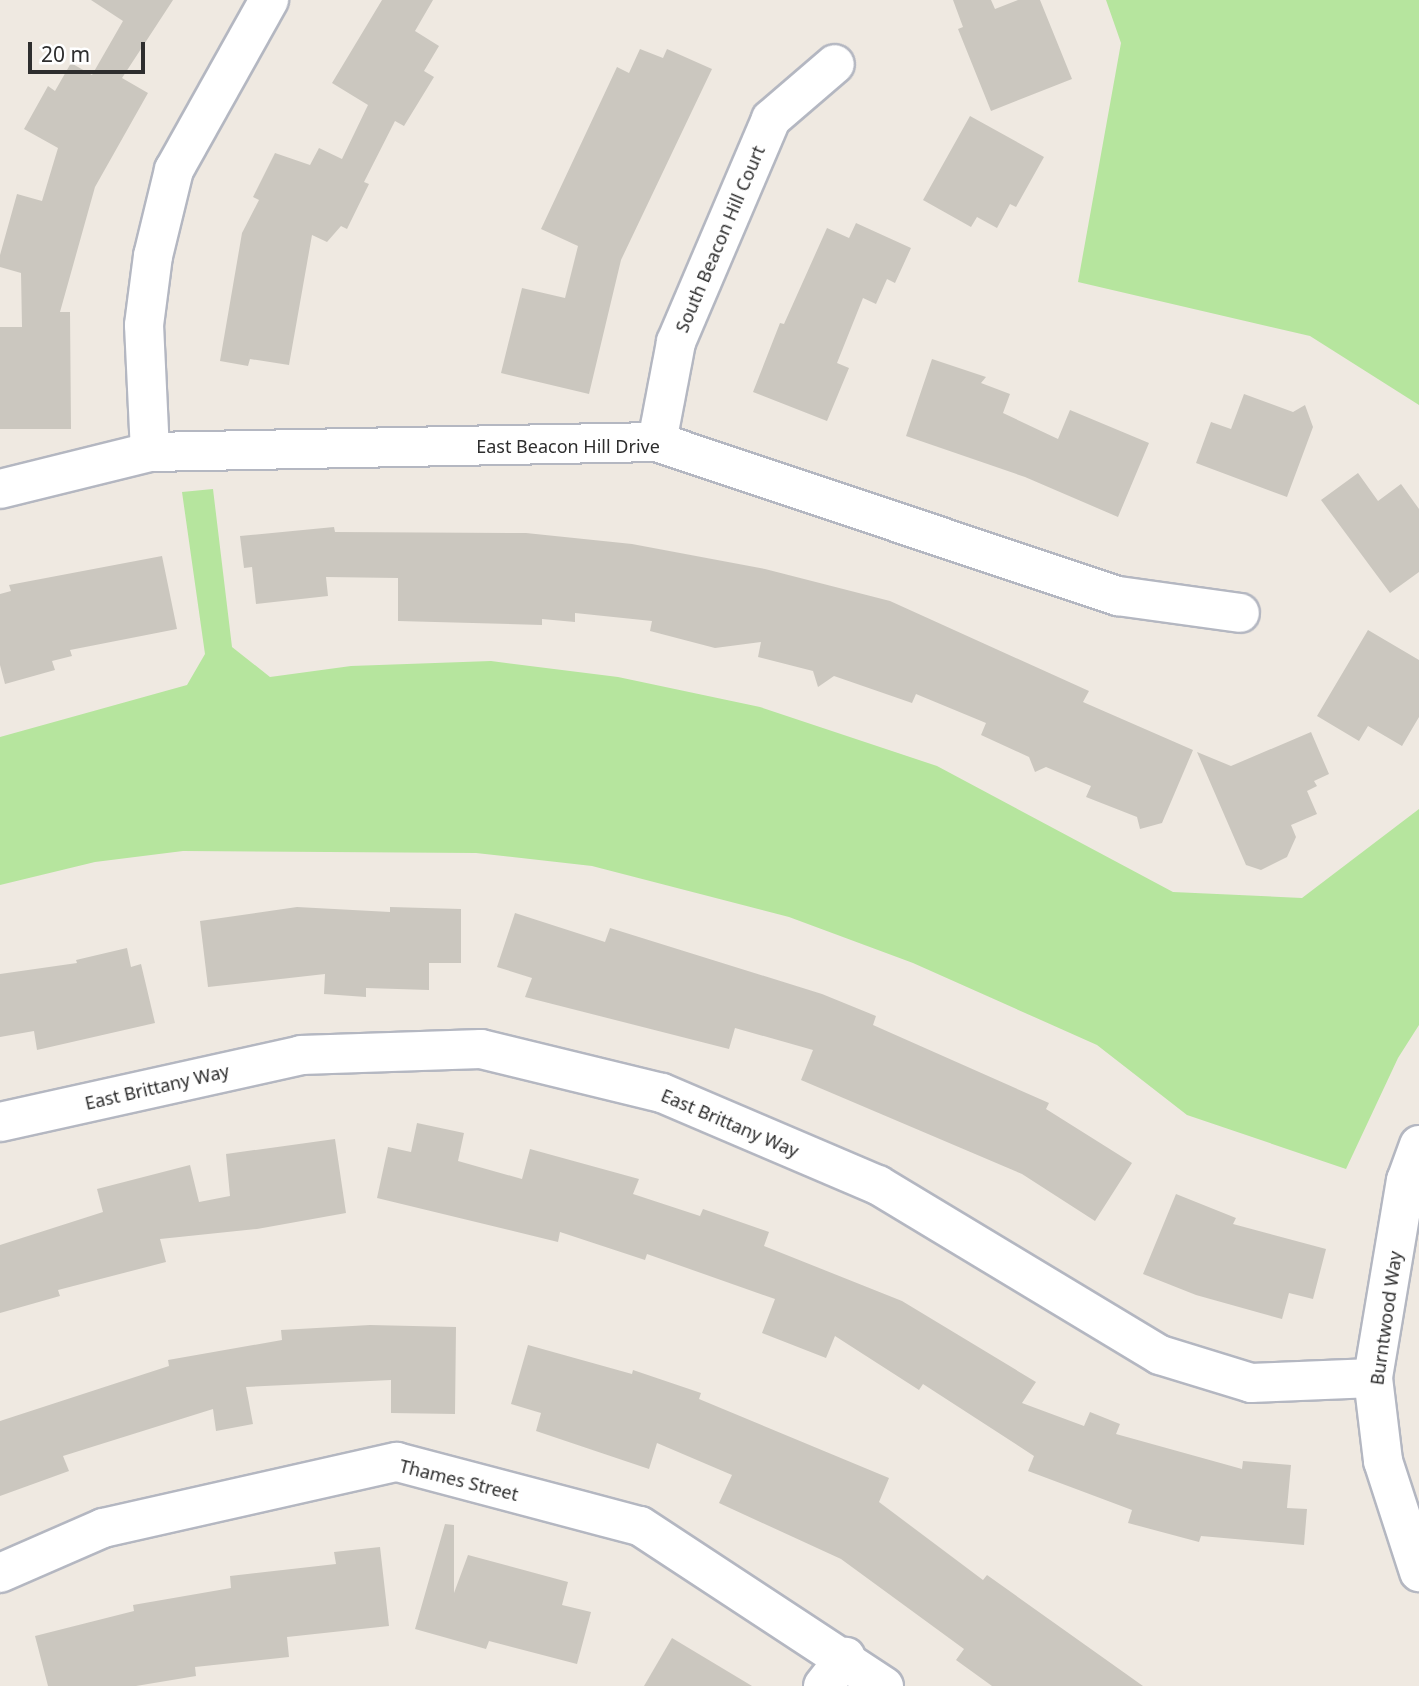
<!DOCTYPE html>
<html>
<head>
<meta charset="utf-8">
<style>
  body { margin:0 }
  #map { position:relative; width:1419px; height:1686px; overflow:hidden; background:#efe9e1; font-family:"Noto Sans",sans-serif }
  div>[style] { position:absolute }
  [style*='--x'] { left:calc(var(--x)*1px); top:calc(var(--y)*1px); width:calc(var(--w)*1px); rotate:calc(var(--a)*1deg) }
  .green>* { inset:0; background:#b6e59e }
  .building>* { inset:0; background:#cbc7bf }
  .roads { filter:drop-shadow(2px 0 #b4b7c1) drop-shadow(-2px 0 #b4b7c1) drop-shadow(0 2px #b4b7c1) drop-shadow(0 -2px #b4b7c1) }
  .street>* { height:38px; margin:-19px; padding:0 19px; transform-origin:19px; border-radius:19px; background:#fff }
  .secondary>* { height:38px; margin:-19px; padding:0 19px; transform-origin:19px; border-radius:19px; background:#fff }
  span { translate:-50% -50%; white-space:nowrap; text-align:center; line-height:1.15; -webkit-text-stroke:6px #fff; paint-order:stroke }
  .street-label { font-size:18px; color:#2e2e2e }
  .scale { position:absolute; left:28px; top:42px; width:117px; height:32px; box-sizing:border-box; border:4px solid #2e2e2e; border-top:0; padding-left:9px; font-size:21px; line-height:24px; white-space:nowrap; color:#2e2e2e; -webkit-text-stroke:5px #fff; paint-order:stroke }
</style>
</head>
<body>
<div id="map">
  <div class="green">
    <div style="clip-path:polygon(1106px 0,1419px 0,1419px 405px,1310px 336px,1078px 282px,1121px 43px)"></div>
    <div style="clip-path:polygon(213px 489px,232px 647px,270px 677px,351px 666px,491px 661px,618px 677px,760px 707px,937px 766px,1173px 892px,1302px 898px,1419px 809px,1419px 1025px,1398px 1058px,1346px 1169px,1187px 1115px,1097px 1045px,913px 963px,789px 917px,592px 866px,476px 853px,183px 851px,95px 862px,0 885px,0 737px,187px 685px,205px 654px,182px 492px)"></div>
  </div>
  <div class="building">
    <div style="clip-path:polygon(91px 0,173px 0,122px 78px,148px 93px,95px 187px,60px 312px,70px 312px,71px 429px,0 429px,0 327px,22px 327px,21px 273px,0 267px,0 255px,17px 194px,42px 201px,58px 148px,24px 129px,48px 86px,55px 91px,71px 63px,92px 75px,123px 21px)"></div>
    <div style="clip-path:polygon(382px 0,433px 0,415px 31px,439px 46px,424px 71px,434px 77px,404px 126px,395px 121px,364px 182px,369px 184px,347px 229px,341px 226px,327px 242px,312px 235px,289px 365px,250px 359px,248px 366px,220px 361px,242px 233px,259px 200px,253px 197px,275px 153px,310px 165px,319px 148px,342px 159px,368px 105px,332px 83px)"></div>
    <div style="clip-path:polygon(953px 0,991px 0,995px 9px,1018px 0,1040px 0,1072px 79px,991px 111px,958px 29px,963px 27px)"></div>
    <div style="clip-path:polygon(640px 49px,663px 58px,667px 49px,712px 69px,621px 260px,589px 394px,501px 373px,522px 288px,565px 298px,578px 246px,541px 229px,617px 67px,629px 73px)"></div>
    <div style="clip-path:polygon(970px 116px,1044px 157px,1016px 207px,1010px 204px,997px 228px,977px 217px,971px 227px,923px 200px)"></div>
    <div style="clip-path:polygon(856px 223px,911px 248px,895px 283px,887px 279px,876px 304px,863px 298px,837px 363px,849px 368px,827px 421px,753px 392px,780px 323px,784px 324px,827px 228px,849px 238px)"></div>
    <div style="clip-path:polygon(932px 359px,986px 377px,981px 383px,1010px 394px,1003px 413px,1058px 439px,1070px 410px,1149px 443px,1118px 517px,1025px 477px,906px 436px)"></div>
    <div style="clip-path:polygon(1244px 394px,1293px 412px,1305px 405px,1313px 427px,1287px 497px,1196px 463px,1211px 422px,1231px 429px)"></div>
    <div style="clip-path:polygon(1358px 473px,1378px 501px,1401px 484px,1419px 509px,1419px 572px,1390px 593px,1321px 500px)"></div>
    <div style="clip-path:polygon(334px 527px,335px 532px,526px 533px,632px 544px,765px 569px,890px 601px,1089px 691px,1083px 702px,1193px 750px,1162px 823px,1140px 829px,1137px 817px,1086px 797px,1091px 786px,1046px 767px,1035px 772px,1029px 757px,981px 735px,986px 723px,916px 694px,912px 703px,834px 676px,818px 687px,813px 671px,758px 657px,761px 642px,715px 648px,650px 631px,652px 621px,575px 613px,575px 622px,542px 619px,542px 625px,398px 621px,398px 578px,326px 577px,328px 596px,256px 604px,252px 567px,244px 568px,240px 536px)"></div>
    <div style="clip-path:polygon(162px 556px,177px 629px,70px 650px,72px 656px,52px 661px,55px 670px,5px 684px,0 665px,0 594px,11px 591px,9px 585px)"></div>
    <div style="clip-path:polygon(1368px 630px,1419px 660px,1419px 717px,1402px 746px,1368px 726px,1359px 741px,1317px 716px)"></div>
    <div style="clip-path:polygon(1311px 732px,1329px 774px,1314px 781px,1317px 786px,1307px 791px,1317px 814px,1291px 825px,1296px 837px,1287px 857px,1261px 870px,1246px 865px,1197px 752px,1231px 766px)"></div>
    <div style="clip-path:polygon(297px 907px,390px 912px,390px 907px,461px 909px,461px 963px,429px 963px,429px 990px,366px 988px,366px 997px,324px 994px,325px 974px,208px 987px,200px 921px)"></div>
    <div style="clip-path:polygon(515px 913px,605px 942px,610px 928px,822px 994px,876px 1016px,873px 1025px,1049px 1103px,1046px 1109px,1132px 1163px,1095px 1221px,1022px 1174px,801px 1080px,813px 1050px,735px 1028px,729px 1049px,525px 997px,532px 978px,497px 967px)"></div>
    <div style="clip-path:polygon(127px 948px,131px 967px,141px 964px,155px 1023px,37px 1050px,34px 1031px,0 1037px,0 974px,77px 963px,76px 960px)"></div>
    <div style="clip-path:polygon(417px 1123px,464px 1133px,458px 1161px,522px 1179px,530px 1149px,639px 1179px,633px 1194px,700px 1216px,703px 1209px,769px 1232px,764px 1246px,902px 1301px,1036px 1382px,1022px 1403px,1084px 1426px,1090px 1412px,1120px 1424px,1116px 1434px,1242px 1469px,1243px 1461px,1291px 1465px,1287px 1508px,1307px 1509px,1304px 1545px,1201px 1536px,1199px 1542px,1128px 1523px,1132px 1510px,1028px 1471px,1034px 1456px,923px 1384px,919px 1390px,835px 1336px,826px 1358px,762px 1333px,775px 1299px,647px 1254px,645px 1260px,560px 1232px,558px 1242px,377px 1198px,388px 1147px,411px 1152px)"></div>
    <div style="clip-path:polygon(335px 1139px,346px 1213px,257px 1229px,160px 1239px,166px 1262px,58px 1290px,60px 1296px,0 1313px,0 1245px,103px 1212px,97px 1189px,190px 1165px,199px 1202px,230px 1196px,226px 1154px)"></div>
    <div style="clip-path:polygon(1176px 1194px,1236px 1218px,1233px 1224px,1326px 1249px,1313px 1299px,1289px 1293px,1282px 1319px,1196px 1295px,1143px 1274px)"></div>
    <div style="clip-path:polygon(370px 1325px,456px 1327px,455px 1414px,391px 1413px,391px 1380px,246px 1387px,253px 1424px,216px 1431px,213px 1409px,63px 1456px,69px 1471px,0 1496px,0 1421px,169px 1366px,168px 1360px,282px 1340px,281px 1330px)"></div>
    <div style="clip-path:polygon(528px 1345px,632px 1374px,633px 1370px,701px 1393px,699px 1399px,889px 1478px,879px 1502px,983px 1580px,987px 1575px,1143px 1686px,992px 1686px,956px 1660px,964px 1649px,841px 1559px,719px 1503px,732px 1475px,657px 1443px,649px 1469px,536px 1431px,541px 1413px,511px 1404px)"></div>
    <div style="clip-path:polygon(445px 1524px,454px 1525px,454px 1593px,468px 1555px,568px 1582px,562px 1605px,591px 1612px,577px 1664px,489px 1641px,486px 1649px,415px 1629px)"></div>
    <div style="clip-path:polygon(380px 1547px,389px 1626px,287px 1637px,289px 1657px,195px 1667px,196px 1676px,136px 1686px,48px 1686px,35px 1636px,134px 1611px,133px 1605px,231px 1588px,230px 1576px,336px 1564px,334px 1552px)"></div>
    <div style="clip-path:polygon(672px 1638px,752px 1686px,644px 1686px)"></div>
  </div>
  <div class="roads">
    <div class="street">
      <div style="--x:657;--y:442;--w:102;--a:-79.2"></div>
      <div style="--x:676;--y:342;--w:242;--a:-66.9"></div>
      <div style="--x:771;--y:119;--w:84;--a:-40.7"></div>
      <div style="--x:150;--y:452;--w:127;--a:-92.7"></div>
      <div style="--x:144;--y:325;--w:70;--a:-82.6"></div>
      <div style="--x:153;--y:256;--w:89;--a:-76.3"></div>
      <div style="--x:174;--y:170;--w:195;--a:-60.8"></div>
      <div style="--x:0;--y:489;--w:154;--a:-13.9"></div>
      <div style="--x:150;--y:452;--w:507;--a:-1.13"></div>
      <div style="--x:657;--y:442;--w:486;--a:18.5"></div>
      <div style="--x:1118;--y:596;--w:123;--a:7.9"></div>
      <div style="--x:0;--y:1122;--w:308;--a:-12.5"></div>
      <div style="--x:301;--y:1055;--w:180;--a:-1.9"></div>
      <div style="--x:481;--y:1049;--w:186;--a:13.7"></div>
      <div style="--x:662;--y:1093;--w:235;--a:23.1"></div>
      <div style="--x:878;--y:1185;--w:329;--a:31.1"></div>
      <div style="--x:1160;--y:1355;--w:95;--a:17.1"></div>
      <div style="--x:1251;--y:1383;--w:122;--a:-2.3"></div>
      <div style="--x:0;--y:1573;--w:112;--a:-23.6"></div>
      <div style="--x:103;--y:1528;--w:301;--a:-12.7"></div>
      <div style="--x:397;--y:1462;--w:251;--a:14.8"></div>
      <div style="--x:640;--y:1526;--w:292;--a:33.3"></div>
      <div style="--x:823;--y:1686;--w:37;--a:-52"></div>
    </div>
    <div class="secondary">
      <div style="--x:1419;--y:1145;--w:37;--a:110"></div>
      <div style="--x:1406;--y:1180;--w:201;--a:99.5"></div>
      <div style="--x:1373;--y:1378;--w:84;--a:83.1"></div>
      <div style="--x:1383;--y:1461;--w:117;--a:72"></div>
    </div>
  </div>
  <div class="street-label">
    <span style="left:720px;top:239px;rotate:-67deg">South Beacon Hill Court</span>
    <span style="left:568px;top:446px">East Beacon Hill Drive</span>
    <span style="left:157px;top:1087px;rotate:-13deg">East Brittany Way</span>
    <span style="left:730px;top:1123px;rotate:23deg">East Brittany Way</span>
    <span style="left:1386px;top:1318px;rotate:-82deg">Burntwood Way</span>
    <span style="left:459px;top:1480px;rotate:14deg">Thames Street</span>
  </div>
  <div class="scale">20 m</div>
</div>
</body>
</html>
